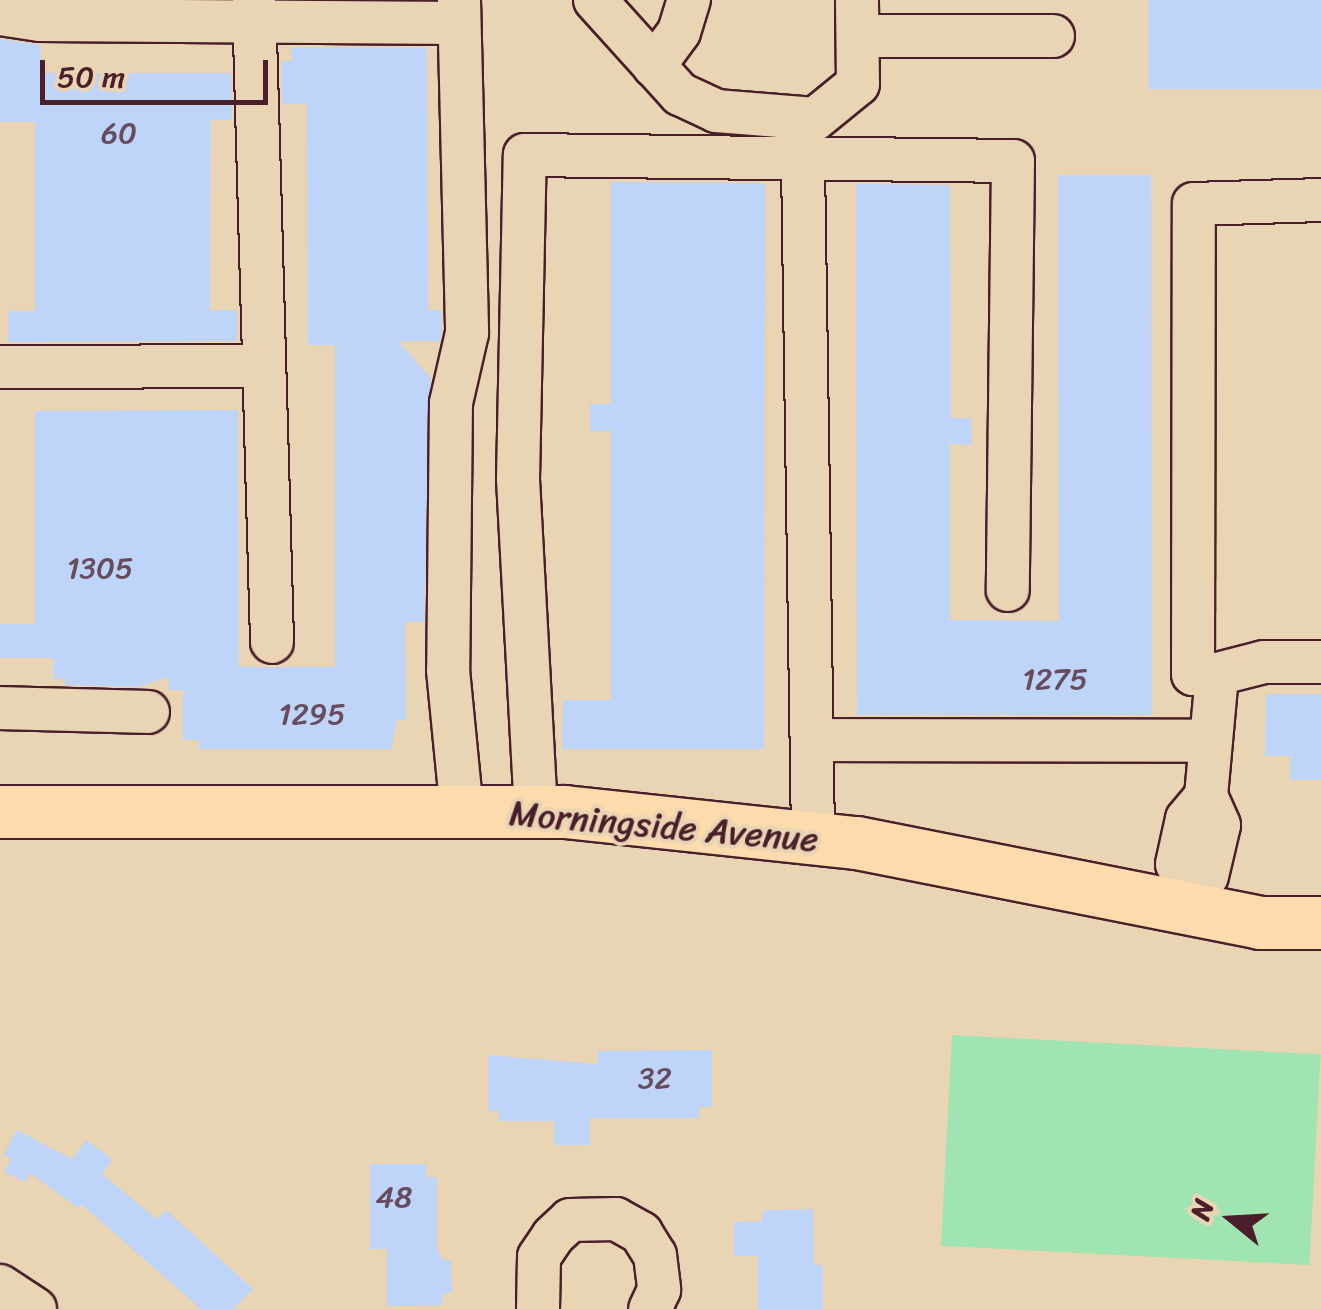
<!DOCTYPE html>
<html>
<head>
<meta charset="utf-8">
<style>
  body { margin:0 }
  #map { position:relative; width:1321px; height:1309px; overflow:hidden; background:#e9d4b3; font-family:Sriracha,sans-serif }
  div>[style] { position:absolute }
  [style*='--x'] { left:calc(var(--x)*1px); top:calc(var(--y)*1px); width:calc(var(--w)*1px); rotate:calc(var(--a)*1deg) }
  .green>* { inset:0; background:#a0e5b1; transform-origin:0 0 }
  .building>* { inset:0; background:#bfd4f9; transform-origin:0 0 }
  .roads { filter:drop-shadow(2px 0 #4a1f2b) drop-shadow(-2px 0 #4a1f2b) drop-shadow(0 2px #4a1f2b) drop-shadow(0 -2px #4a1f2b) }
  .minor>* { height:42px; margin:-21px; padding:0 21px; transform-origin:21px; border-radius:21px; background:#e9d4b3 }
  .major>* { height:52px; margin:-26px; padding:0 26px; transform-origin:26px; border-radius:26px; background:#fddbac }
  span { translate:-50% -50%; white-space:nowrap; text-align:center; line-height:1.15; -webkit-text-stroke:8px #e9d4b3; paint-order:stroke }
  .number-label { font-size:30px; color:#674c5e }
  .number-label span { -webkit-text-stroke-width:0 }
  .street-label { font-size:35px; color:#4a1f2b }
  .north { position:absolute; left:1181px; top:1169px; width:100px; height:100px; -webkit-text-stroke:8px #e9d4b3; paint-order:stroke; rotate:288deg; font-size:28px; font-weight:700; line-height:40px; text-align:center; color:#4a1f2b }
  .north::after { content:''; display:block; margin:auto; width:35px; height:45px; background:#4a1f2b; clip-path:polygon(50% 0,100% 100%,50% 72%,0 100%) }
  .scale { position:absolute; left:40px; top:60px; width:228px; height:45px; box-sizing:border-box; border:5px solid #4a1f2b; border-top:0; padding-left:12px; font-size:30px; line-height:35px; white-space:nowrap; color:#4a1f2b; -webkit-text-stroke:8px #e9d4b3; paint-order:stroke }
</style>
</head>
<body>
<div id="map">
  <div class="green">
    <div style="left:952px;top:1035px;width:369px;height:211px;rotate:3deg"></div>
  </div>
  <div class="building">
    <div style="left:1148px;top:0;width:173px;height:89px"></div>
    <div style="clip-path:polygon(0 39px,41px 45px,40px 73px,231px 73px,232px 120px,211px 120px,210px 310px,237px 310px,237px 341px,8px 342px,8px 311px,35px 311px,35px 122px,0 122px)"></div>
    <div style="clip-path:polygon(291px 47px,427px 48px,428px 310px,441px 310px,442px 330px,440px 341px,398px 341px,431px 378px,424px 622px,405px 622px,406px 720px,397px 720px,391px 749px,199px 749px,199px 740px,183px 740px,183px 690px,169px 690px,168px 677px,138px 687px,65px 685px,65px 679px,53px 679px,53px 658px,0 658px,0 624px,35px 624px,35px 411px,238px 410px,239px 667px,335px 667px,335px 345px,308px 345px,307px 104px,282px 104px,281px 61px,292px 61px)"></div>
    <div style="clip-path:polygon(1058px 175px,1151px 175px,1152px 715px,857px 715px,856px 184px,950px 185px,951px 418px,971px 418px,972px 445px,950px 444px,950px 620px,1059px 621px)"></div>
    <div style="clip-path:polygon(611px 182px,765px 183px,764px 749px,562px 749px,563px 700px,611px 700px,611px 431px,590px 431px,590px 404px,611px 404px)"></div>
    <div style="clip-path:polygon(1266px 694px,1321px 694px,1321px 780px,1290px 780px,1290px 756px,1265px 756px)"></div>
    <div style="clip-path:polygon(712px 1050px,712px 1107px,699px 1107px,699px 1118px,590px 1118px,590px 1145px,554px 1145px,554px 1121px,499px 1121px,499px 1111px,488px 1111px,488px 1055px,598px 1064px,598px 1051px)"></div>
    <div style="clip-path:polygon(17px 1130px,72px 1159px,86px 1140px,112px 1159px,102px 1174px,157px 1219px,166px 1210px,253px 1289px,233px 1309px,201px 1309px,81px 1204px,78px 1208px,30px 1173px,25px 1182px,4px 1172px,12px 1158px,3px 1156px)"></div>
    <div style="clip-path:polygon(370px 1164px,426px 1164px,426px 1177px,437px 1177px,437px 1247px,442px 1260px,451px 1260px,452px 1292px,442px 1295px,443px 1305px,387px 1306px,387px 1249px,370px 1249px)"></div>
    <div style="clip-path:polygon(813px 1209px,814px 1265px,823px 1265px,823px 1309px,758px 1309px,758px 1256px,734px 1256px,734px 1222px,762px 1221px,763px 1210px)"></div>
  </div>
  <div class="roads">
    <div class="minor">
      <div style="--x:254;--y:0;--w:642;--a:88.39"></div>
      <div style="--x:459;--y:0;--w:333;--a:88.6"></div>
      <div style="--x:467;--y:333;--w:72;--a:102.9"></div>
      <div style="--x:451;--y:403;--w:267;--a:90.6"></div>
      <div style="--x:448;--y:670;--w:143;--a:84.4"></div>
      <div style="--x:595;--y:0;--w:127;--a:47.9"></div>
      <div style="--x:680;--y:94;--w:40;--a:25"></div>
      <div style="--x:716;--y:111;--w:99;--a:4.6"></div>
      <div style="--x:815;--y:119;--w:55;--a:-39.1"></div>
      <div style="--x:858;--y:84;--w:84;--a:-90.7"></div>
      <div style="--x:0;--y:14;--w:40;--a:8.5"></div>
      <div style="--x:40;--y:20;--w:418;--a:0.4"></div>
      <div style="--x:858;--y:36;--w:195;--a:0"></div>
      <div style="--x:654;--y:66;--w:42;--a:-53.7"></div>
      <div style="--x:679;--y:32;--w:34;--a:-73"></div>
      <div style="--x:803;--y:162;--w:676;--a:89.15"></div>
      <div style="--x:0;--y:367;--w:264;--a:-0.2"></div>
      <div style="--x:1217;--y:674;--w:49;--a:-14.3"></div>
      <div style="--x:1264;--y:662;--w:57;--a:0"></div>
      <div style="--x:0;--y:708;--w:148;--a:1.5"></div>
      <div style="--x:813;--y:740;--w:397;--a:0.1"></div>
      <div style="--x:536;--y:812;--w:333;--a:-93.1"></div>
      <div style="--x:518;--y:479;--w:324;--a:-88.8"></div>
      <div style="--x:525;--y:155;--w:488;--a:0.7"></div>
      <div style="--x:1013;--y:161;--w:429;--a:90.7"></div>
      <div style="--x:1187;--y:886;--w:22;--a:-27"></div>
      <div style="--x:1207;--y:876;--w:52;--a:-76.8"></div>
      <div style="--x:1219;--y:825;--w:32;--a:-114"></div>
      <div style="--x:1206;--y:796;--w:122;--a:-84.8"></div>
      <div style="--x:1217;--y:674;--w:24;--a:180"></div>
      <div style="--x:1193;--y:674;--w:470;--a:-89.9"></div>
      <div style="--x:1194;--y:204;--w:127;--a:-1.8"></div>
      <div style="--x:1183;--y:908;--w:22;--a:-80"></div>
      <div style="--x:1187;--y:886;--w:24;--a:-114"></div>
      <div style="--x:1177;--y:864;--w:46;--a:-77.5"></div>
      <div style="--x:1187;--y:819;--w:30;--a:-50"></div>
      <div style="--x:0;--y:1286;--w:42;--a:33.3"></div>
      <div style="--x:538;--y:1309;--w:52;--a:-88.9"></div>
      <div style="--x:539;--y:1257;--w:25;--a:-56"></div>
      <div style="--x:553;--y:1236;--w:23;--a:-43"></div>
      <div style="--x:570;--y:1220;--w:46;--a:-1.2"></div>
      <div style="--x:616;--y:1219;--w:29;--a:29"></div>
      <div style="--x:641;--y:1233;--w:26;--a:58"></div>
      <div style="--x:655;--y:1255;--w:35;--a:83"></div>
      <div style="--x:659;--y:1290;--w:21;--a:115"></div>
    </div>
    <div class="major">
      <div style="--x:0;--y:812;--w:565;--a:0"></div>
      <div style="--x:565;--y:812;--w:294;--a:6.1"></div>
      <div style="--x:857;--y:843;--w:411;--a:11.2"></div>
      <div style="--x:1260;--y:923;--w:61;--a:0"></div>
    </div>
  </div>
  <div class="number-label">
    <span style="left:119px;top:133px">60</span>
    <span style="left:100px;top:568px">1305</span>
    <span style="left:1055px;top:679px">1275</span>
    <span style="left:312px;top:714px">1295</span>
    <span style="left:655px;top:1078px">32</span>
    <span style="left:394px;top:1197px">48</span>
  </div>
  <div class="street-label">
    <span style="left:664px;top:826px;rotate:5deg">Morningside Avenue</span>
  </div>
  <div class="north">N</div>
  <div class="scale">50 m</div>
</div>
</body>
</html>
